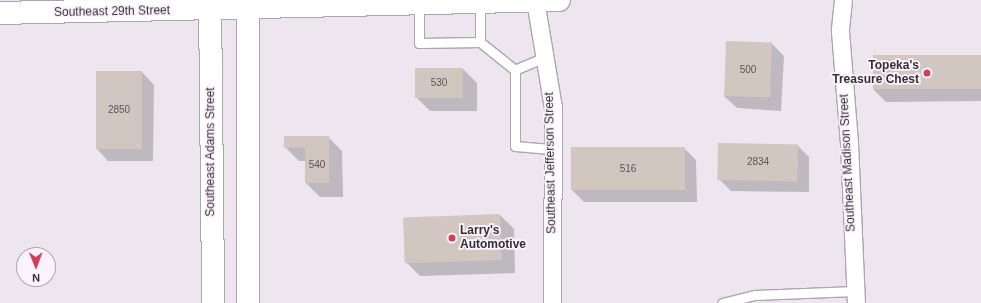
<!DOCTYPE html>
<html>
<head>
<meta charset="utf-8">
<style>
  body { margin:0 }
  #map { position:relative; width:981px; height:303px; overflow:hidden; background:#eee6ef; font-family:Arial,sans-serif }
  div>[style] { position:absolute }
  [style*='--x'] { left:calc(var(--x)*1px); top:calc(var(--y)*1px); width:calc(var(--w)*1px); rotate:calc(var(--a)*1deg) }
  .shadow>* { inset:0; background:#0003 }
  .building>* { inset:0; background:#d1c6c0; transform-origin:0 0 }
  .roads { filter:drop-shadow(1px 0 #ada6ae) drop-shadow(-1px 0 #ada6ae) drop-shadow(0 1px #ada6ae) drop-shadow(0 -1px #ada6ae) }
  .lane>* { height:9px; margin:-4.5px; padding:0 4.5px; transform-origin:4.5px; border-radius:4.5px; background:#fff }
  .street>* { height:17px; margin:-8.5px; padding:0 8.5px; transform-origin:8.5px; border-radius:8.5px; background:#fff }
  .secondary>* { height:22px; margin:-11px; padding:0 11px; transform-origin:11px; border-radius:11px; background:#fff }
  .dots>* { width:11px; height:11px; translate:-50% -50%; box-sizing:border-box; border:2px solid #fbf3fc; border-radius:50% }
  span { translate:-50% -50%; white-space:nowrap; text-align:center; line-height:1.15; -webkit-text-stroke:3.5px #fbf3fc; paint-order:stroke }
  .number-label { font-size:10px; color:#5a5656 }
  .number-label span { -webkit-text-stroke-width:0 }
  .street-label { font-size:12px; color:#333033 }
  .poi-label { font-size:12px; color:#333033; font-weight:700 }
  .right { translate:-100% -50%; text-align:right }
  .left { translate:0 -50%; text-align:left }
  .north { position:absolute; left:16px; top:247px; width:40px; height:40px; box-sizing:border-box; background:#fbf3fc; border:1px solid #aba5ac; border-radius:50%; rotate:179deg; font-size:11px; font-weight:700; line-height:16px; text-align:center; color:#333033 }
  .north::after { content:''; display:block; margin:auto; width:14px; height:18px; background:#d0405d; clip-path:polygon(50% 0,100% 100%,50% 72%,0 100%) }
</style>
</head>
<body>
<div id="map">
  <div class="shadow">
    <div style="clip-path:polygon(772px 44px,784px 56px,781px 111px,737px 108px,724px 96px)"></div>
    <div style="clip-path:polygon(981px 56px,981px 101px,886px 102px,874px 90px,874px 58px)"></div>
    <div style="clip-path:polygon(463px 69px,477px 83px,477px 111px,430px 111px,416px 97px)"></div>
    <div style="clip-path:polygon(142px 72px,154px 85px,153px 161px,108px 161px,96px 148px)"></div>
    <div style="clip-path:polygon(328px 137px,342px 151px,343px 197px,320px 197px,306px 183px,306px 161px,299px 161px,285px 147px)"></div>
    <div style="clip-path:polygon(797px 145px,809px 157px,809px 192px,731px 191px,719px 179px)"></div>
    <div style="clip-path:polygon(684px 148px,696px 160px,697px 202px,584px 202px,572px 190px)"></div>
    <div style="clip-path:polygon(500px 215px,514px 229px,515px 273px,420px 276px,406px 262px)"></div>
  </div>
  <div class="building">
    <div style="left:726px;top:41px;width:46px;height:55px;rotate:2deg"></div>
    <div style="left:981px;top:55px;width:34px;height:108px;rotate:90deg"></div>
    <div style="left:415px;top:68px;width:48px;height:30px"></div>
    <div style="left:96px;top:71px;width:46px;height:78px"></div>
    <div style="clip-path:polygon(284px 136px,329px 136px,329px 183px,305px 183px,305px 147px,284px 148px)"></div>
    <div style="left:718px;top:143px;width:80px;height:37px;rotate:1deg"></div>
    <div style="left:571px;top:147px;width:114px;height:43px"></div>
    <div style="left:500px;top:214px;width:46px;height:97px;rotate:88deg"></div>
  </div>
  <div class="roads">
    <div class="lane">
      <div style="--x:480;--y:2;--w:40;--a:90"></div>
      <div style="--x:480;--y:42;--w:45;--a:38.7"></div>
      <div style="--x:419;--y:4;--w:39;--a:90"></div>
      <div style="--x:419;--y:43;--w:61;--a:-0.9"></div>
      <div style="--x:545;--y:57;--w:33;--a:157"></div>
      <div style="--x:515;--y:70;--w:76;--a:90"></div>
      <div style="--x:515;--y:146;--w:38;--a:5"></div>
      <div style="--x:722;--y:303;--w:34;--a:-14"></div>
      <div style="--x:755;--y:295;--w:100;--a:-2.3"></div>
    </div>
    <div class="street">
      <div style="--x:535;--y:0;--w:109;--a:80.5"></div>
      <div style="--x:553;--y:107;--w:196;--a:90.3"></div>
      <div style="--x:843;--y:0;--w:31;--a:96"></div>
      <div style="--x:840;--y:31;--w:112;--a:85.4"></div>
      <div style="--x:849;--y:143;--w:160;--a:87.5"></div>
    </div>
    <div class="secondary">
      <div style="--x:210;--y:0;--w:303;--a:89.4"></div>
      <div style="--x:0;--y:13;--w:559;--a:-1.33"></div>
      <div style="--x:248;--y:303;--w:303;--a:-90"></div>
    </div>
  </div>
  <div class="dots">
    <div style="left:927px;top:73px;background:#d0405d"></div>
    <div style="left:452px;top:238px;background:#d0405d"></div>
  </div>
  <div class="number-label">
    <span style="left:748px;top:70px">500</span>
    <span style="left:439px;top:83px">530</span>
    <span style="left:119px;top:110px">2850</span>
    <span style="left:758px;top:162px">2834</span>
    <span style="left:317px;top:165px">540</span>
    <span style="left:628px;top:169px">516</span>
  </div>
  <div class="street-label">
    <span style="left:112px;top:12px;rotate:-1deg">Southeast 29th Street</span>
    <span style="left:211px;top:152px;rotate:-90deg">Southeast Adams Street</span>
    <span style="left:551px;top:163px;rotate:-91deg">Southeast Jefferson Street</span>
    <span style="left:848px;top:163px;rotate:-93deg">Southeast Madison Street</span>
  </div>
  <div class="poi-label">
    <span class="right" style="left:919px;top:73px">Topeka's<br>Treasure Chest</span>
    <span class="left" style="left:460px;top:238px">Larry's<br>Automotive</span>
  </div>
  <div class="north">N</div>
</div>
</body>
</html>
